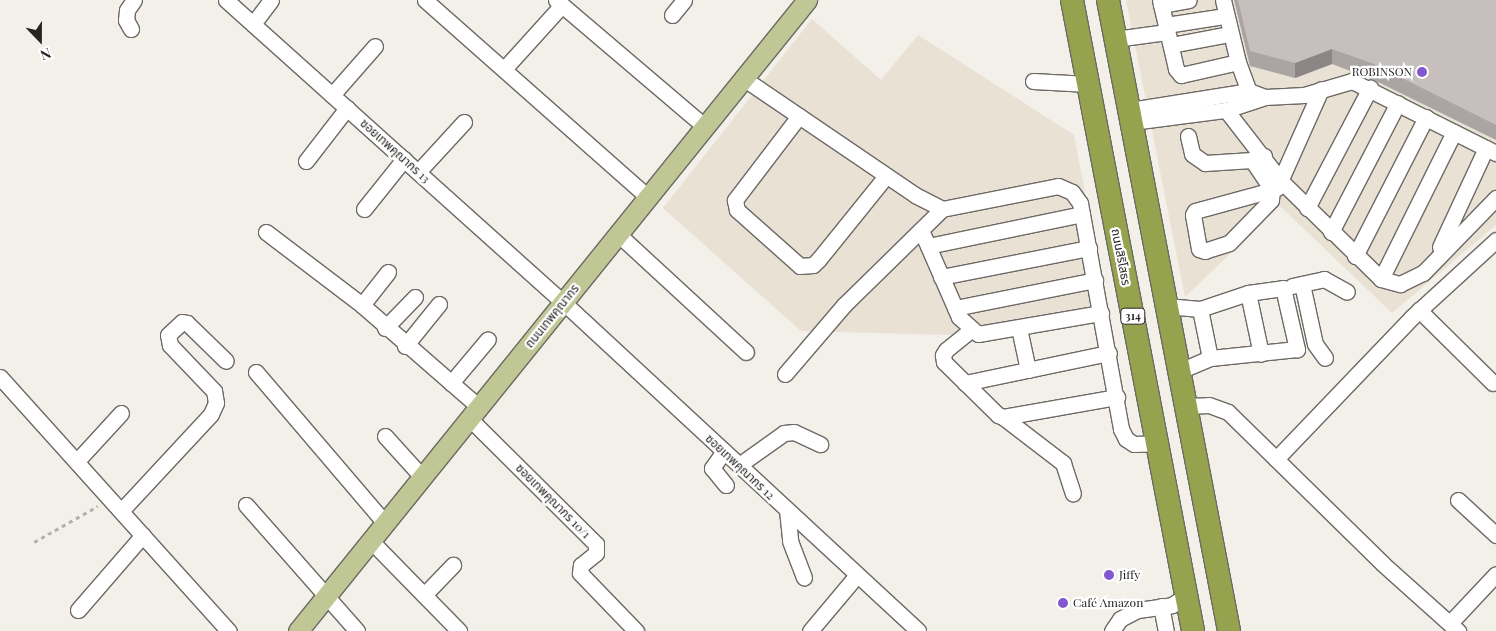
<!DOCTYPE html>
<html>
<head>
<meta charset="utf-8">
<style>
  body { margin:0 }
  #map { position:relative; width:1496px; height:631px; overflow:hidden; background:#f3efe9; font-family:"Playfair Display","Noto Sans Thai",serif }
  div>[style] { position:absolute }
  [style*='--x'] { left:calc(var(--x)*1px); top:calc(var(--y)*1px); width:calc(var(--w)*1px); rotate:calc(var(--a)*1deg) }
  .built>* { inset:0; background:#eae1d5 }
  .path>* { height:2.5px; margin-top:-1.25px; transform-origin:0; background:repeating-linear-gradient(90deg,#b3b0ab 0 4px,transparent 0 8px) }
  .roads { filter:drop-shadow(1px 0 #6d6965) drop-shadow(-1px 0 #6d6965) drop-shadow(0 1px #6d6965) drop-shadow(0 -1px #6d6965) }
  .minor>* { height:15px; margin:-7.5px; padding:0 7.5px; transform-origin:7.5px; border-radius:7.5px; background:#fff }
  .major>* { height:19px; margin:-9.5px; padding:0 9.5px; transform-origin:9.5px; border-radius:9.5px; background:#bfc895 }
  .highway>* { height:22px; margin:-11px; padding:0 11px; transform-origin:11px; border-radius:11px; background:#95a34f }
  .wall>* { inset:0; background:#aaa4a3 }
  .shaded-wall>* { inset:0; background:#8b8685 }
  .building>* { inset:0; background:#c6bfbe }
  .dots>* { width:14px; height:14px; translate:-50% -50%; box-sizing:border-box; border:2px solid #fff; border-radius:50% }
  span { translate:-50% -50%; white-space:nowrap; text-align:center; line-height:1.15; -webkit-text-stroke:4.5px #fff; paint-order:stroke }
  .shield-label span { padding:1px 4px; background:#fff; border:1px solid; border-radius:4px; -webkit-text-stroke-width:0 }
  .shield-label { font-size:11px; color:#262523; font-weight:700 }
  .poi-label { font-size:12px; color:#262523 }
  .right { translate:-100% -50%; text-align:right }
  .left { translate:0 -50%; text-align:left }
  .street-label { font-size:12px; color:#262523 }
  .north { position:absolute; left:15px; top:15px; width:50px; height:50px; -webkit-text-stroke:4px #fff; paint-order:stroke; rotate:158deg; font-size:14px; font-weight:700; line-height:20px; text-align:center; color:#262523 }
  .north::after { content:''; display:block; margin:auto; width:18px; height:22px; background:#262523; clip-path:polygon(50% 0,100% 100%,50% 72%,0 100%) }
</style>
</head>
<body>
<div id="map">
  <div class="built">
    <div style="clip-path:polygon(1126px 0,1496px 0,1496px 225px,1392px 313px,1280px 206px,1185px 297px)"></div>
    <div style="clip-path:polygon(812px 19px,881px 80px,918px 35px,1074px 135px,1108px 311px,949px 335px,801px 331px,663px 208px)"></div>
  </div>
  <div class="path">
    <div style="--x:34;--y:542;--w:73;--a:-29.4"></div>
  </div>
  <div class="roads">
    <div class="minor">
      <div style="--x:226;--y:0;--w:453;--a:41.9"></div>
      <div style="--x:563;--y:302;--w:484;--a:42.8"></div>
      <div style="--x:425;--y:0;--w:298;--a:41.5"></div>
      <div style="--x:556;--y:0;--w:196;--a:40.4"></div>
      <div style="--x:1160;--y:0;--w:71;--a:76.9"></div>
      <div style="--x:1176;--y:69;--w:8;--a:50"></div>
      <div style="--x:1181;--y:75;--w:58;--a:-12.8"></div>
      <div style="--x:1223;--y:0;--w:64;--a:76.4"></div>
      <div style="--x:1238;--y:62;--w:40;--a:69.8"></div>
      <div style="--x:1161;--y:5;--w:28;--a:-10"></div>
      <div style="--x:672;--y:15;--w:19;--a:-51"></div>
      <div style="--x:253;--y:24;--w:30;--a:-53"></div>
      <div style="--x:1166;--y:25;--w:60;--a:-8.7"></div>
      <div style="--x:131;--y:29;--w:10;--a:-119"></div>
      <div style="--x:126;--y:20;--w:10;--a:-84"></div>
      <div style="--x:127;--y:10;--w:12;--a:-55"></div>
      <div style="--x:1115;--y:39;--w:52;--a:-7.7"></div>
      <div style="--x:1171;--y:45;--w:60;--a:-10.6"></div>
      <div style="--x:505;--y:68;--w:85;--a:-47.9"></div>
      <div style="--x:743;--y:78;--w:208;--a:34.2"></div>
      <div style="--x:915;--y:195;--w:30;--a:27"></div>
      <div style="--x:942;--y:209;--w:118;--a:-11.2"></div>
      <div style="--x:1058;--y:186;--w:15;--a:23"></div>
      <div style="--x:1072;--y:192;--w:14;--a:54"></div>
      <div style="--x:1080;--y:203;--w:230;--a:79.7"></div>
      <div style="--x:1121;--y:429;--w:11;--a:63"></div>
      <div style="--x:1126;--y:439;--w:9;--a:32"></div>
      <div style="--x:1134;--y:444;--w:23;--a:-2"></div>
      <div style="--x:1033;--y:81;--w:55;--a:3.1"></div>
      <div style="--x:332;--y:95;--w:65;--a:-48.7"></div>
      <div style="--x:1130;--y:110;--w:121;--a:-9.1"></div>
      <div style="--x:1249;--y:91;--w:17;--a:21"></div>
      <div style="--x:1265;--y:97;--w:39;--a:-3"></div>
      <div style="--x:1304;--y:95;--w:50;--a:-16.3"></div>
      <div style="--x:1352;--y:81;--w:161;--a:26.6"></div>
      <div style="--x:1226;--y:110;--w:90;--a:52.2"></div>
      <div style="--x:1281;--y:181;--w:140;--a:44.4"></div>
      <div style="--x:1381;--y:279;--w:20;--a:15"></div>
      <div style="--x:1400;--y:284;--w:25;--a:-26"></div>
      <div style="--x:1423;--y:273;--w:105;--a:-45.8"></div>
      <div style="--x:799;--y:116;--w:106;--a:127.3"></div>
      <div style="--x:735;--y:200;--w:10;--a:79"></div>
      <div style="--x:737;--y:210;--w:84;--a:41.6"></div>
      <div style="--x:800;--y:266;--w:13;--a:-4"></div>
      <div style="--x:813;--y:265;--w:8;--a:-45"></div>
      <div style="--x:819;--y:259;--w:107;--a:-51.1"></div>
      <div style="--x:1132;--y:122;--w:95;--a:-7.3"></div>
      <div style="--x:1226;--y:110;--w:41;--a:-18.4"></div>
      <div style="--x:1188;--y:136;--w:18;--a:77"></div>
      <div style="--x:1192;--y:154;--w:16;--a:35"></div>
      <div style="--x:1205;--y:163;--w:47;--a:-3.7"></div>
      <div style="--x:1264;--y:156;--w:13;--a:162"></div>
      <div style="--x:1252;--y:160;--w:36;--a:56"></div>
      <div style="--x:1272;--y:190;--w:10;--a:96"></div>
      <div style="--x:1271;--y:200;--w:60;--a:134.3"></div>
      <div style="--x:1229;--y:243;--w:25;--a:162"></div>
      <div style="--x:1205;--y:251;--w:6;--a:-162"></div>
      <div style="--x:1199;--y:249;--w:35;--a:-100"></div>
      <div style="--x:1193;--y:215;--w:4;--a:-63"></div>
      <div style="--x:1195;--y:211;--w:80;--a:-15.3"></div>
      <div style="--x:306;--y:161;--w:67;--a:-52.3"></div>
      <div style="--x:418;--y:172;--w:68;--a:-47.4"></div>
      <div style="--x:1277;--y:188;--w:108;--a:-66"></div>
      <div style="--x:1307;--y:208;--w:136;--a:-62.3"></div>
      <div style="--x:364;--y:209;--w:64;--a:-51.3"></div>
      <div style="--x:921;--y:230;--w:95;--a:66.4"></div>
      <div style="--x:959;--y:317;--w:25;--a:42"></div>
      <div style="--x:978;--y:334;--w:125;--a:-9.7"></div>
      <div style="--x:266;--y:232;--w:121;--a:37.2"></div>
      <div style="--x:1331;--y:232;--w:145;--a:-62.6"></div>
      <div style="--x:618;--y:234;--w:174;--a:42.7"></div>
      <div style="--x:928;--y:246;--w:157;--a:-11.7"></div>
      <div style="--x:1440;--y:247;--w:109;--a:-65.1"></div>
      <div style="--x:1355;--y:256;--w:156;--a:-62.9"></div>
      <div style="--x:388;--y:272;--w:42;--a:128.2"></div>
      <div style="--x:362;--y:305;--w:155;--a:41.1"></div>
      <div style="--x:941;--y:277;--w:151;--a:-11.1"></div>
      <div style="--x:1381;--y:279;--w:164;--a:-63.6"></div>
      <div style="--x:1302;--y:284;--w:61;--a:77.8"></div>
      <div style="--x:1315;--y:344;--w:17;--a:54"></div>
      <div style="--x:1292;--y:286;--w:33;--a:-12"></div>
      <div style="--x:1324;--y:279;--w:26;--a:29"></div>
      <div style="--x:1248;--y:293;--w:62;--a:78"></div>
      <div style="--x:1166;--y:306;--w:34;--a:5"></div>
      <div style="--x:1200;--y:309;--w:51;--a:-18.4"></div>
      <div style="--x:1248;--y:293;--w:35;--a:-8"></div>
      <div style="--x:1283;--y:288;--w:63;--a:77.1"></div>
      <div style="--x:1297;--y:349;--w:87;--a:174.1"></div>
      <div style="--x:1210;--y:358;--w:34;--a:157"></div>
      <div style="--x:955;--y:308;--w:143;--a:-11.3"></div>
      <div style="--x:1200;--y:309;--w:50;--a:78.5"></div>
      <div style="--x:1419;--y:310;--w:104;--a:44.6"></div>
      <div style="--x:385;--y:328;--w:43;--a:-45.9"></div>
      <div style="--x:1019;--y:328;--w:43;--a:77.9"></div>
      <div style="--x:972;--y:329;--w:33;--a:141"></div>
      <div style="--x:946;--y:350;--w:6;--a:121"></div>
      <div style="--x:943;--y:355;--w:7;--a:82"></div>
      <div style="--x:944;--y:362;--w:76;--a:44.5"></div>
      <div style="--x:998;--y:415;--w:5;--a:22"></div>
      <div style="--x:1003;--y:417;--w:116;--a:-10"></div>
      <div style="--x:405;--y:346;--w:54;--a:-51"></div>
      <div style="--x:256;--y:372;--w:199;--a:49.5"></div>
      <div style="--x:785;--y:374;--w:91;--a:-49.5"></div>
      <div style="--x:844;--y:305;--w:137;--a:-44.4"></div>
      <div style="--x:0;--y:377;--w:342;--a:48"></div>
      <div style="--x:451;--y:383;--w:57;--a:-49.9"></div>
      <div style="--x:965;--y:383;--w:147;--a:-11.8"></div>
      <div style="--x:1184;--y:406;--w:25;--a:-2"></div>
      <div style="--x:1209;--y:405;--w:20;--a:20"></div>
      <div style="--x:1228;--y:412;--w:217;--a:44.4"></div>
      <div style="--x:1383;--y:564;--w:101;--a:41.8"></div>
      <div style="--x:1003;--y:417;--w:76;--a:37.5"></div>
      <div style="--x:1063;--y:463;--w:32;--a:72"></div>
      <div style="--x:469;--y:418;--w:179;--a:44.8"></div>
      <div style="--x:596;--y:544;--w:9;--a:90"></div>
      <div style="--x:596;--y:553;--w:19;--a:141"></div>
      <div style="--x:581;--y:565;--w:8;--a:97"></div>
      <div style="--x:580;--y:573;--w:81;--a:46"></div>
      <div style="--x:385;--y:436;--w:55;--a:47.9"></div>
      <div style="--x:724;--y:451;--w:21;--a:125"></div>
      <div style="--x:712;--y:468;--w:22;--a:51"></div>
      <div style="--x:1276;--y:459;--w:197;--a:-46.2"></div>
      <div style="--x:1412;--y:317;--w:114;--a:-42.5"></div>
      <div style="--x:77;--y:461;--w:65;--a:-47.5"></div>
      <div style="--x:739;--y:465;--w:55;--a:-35.4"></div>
      <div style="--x:784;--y:433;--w:10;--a:-6"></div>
      <div style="--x:794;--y:432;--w:29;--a:25"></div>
      <div style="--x:1458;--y:500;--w:52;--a:42.6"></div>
      <div style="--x:246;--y:505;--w:168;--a:48.6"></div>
      <div style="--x:787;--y:510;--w:31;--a:84"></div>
      <div style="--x:790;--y:541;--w:39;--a:69"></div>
      <div style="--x:121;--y:511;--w:132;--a:-47.1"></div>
      <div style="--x:211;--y:414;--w:12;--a:-66"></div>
      <div style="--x:216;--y:403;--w:12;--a:-99"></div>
      <div style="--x:214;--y:391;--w:64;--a:-133.7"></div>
      <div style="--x:170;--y:345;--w:10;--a:-101"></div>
      <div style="--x:168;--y:335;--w:19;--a:-43"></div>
      <div style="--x:182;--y:322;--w:5;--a:11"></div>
      <div style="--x:187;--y:323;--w:54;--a:44.3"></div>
      <div style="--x:371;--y:541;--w:126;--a:45.6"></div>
      <div style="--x:424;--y:595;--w:42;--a:-46"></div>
      <div style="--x:1161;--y:606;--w:25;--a:79"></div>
      <div style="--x:78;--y:610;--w:99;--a:-49.1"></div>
      <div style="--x:1450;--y:623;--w:67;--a:-46.8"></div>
      <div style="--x:810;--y:631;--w:73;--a:-50"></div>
      <div style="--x:1112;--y:631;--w:14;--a:-56"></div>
      <div style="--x:1120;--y:619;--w:20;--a:-27"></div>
      <div style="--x:1138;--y:610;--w:34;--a:-8"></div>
      <div style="--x:1172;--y:605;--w:18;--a:-34"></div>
    </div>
    <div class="major">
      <div style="--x:298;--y:631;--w:811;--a:-51.11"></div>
    </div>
    <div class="highway">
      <div style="--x:1072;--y:0;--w:642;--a:79.14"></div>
      <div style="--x:1108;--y:0;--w:642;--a:79.14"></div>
    </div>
  </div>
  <div class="wall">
    <div style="clip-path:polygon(1234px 0,1496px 0,1496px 140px,1374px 80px,1332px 64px,1295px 78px,1250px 66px)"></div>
  </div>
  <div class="shaded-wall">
    <div style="clip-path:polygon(1332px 49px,1332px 64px,1295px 78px,1295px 63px)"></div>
  </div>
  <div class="building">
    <div style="clip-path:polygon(1238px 0,1496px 0,1496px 125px,1374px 64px,1332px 49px,1295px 63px,1250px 51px)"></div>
  </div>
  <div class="dots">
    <div style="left:1422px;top:72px;background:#8357d0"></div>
    <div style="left:1109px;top:575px;background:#8357d0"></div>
    <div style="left:1063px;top:603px;background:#8357d0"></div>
  </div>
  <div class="shield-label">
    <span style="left:1133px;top:316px">314</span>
  </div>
  <div class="poi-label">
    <span class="right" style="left:1412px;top:72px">ROBINSON</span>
    <span class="left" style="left:1119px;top:575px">Jiffy</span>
    <span class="left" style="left:1073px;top:603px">Café Amazon</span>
  </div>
  <div class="street-label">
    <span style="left:395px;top:151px;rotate:42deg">ซอยเทพคุณากร 13</span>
    <span style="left:1121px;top:257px;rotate:79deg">ถนนสิริโสธร</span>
    <span style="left:552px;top:316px;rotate:-51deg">ถนนเทพคุณากร</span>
    <span style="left:740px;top:467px;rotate:43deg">ซอยเทพคุณากร 12</span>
    <span style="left:553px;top:501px;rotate:45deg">ซอยเทพคุณากร 10/1</span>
  </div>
  <div class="north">N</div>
</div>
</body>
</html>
